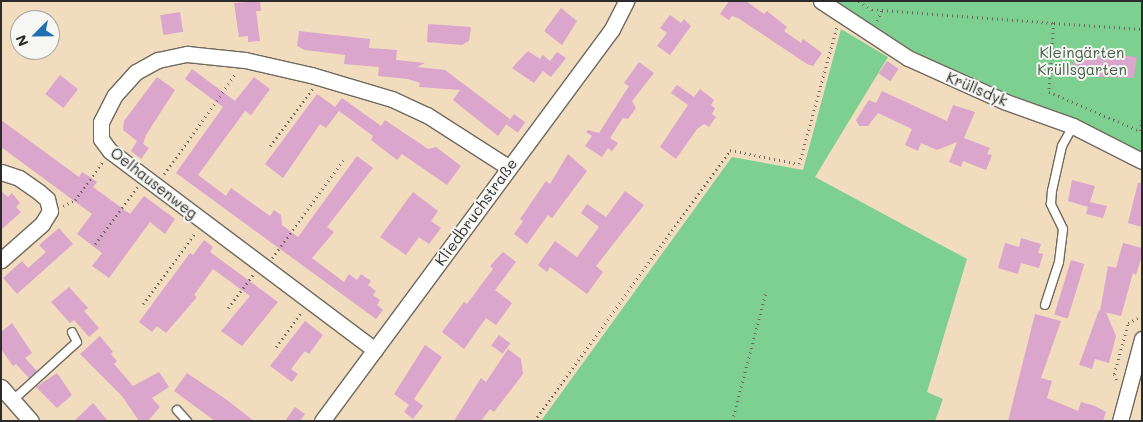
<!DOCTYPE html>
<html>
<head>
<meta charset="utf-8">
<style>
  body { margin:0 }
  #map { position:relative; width:1143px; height:422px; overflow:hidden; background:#f1dcbe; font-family:Mali,sans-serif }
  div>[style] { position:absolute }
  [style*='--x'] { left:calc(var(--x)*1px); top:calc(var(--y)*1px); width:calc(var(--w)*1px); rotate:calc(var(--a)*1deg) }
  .green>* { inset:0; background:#7ed091 }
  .building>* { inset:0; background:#daa6cc; transform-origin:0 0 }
  .path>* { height:2.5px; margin-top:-1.25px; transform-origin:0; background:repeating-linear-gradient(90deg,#70695e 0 1px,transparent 0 5px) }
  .roads { filter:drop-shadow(1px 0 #70695e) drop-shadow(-1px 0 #70695e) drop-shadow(0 1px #70695e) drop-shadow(0 -1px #70695e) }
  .service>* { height:8px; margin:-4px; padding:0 4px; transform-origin:4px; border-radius:4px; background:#fff }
  .minor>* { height:15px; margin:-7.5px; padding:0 7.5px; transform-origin:7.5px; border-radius:7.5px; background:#fff }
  span { translate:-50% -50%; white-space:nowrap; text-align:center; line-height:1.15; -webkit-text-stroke:4px #f6f6f2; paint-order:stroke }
  .park-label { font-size:15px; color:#445d4a }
  .street-label { font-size:15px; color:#2b2b2b }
  .frame { position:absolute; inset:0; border:2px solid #2b2b2b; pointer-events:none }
  .north { position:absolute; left:10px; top:10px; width:50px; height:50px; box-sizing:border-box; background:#f6f6f2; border:1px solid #a5a5a2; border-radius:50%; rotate:247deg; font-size:14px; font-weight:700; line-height:20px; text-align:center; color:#2b2b2b }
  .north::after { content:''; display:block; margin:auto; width:18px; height:22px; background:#1f6fb2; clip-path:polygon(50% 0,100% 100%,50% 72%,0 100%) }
</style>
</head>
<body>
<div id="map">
  <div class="green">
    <div style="clip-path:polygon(829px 1px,1142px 1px,1142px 149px,1140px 152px,960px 76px,852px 18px)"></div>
    <div style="clip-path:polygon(841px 29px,888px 57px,815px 177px,967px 259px,927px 392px,943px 399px,935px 421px,541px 421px,732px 157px,803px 170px)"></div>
  </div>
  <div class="building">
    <div style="clip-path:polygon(260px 1px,261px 11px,256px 11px,260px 41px,248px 42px,248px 36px,239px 37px,234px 3px)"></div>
    <div style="clip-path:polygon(729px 1px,746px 1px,764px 14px,767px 11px,787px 27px,784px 31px,801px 43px,803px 39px,822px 53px,813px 66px,807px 64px,738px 18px,732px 16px,729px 20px,720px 14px)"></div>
    <div style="clip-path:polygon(561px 8px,577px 21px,562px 45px,544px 31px)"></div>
    <div style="left:180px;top:12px;width:20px;height:20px;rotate:81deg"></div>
    <div style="clip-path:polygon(670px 15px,681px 23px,684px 19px,691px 26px,670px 55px,657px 46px,667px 33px,660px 28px)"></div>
    <div style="clip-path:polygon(428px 24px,471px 27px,469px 41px,462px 45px,427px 42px)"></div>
    <div style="clip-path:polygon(299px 31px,370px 39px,369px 48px,397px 50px,396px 60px,425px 63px,417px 67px,445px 70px,510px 119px,498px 136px,453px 100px,460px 90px,419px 87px,420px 83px,408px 79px,378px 76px,379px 67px,344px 64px,345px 55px,305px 50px,297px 46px)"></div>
    <div style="clip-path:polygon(528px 51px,540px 59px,543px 55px,550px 61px,557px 52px,566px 58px,551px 77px,543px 71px,534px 83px,512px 68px)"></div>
    <div style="clip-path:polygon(1104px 53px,1137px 57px,1134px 78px,1073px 76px,1074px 59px,1090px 60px,1090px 55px,1103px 57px)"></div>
    <div style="left:887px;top:61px;width:14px;height:15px;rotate:34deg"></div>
    <div style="clip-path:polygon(639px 62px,654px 73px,632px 101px,636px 108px,628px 119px,623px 118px,610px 138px,618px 143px,612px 151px,608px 148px,602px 157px,585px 146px,592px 136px,586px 132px,588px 130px,599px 133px,629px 86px,624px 83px)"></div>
    <div style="clip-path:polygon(192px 69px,235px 101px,254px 77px,270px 89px,251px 115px,245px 111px,198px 175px,226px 196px,231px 188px,270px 216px,274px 210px,281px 215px,282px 225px,298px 237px,357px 156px,373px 168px,327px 227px,334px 232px,312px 258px,344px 282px,349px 274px,357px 280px,361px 274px,371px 281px,368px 285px,376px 291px,373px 295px,380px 300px,377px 305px,383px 310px,376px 319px,176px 173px,223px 107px,185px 79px)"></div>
    <div style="left:60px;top:75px;width:23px;height:24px;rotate:38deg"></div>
    <div style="clip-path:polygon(157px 77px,175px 90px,146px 135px,143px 144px,149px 148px,141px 159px,131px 151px,137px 141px,123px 130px,124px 121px)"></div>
    <div style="clip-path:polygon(677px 85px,694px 97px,700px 89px,714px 100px,711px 105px,715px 108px,712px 114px,716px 117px,709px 127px,704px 124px,697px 129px,676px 159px,660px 147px,688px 105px,671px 93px)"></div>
    <div style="clip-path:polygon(882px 91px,947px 121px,953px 105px,975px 112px,964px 138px,990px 148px,987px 154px,992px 155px,986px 170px,963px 161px,961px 167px,949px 162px,957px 142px,937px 150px,921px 143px,918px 151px,905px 145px,912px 129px,878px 113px,868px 126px,859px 126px,856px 120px,869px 100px,876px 103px)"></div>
    <div style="clip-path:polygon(317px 94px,335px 107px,342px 98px,381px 126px,385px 120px,428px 149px,436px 147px,461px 166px,447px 185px,402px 154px,397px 160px,371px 140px,373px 136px,339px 111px,326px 128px,320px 124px,283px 178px,265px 164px)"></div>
    <div style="left:514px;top:114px;width:14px;height:13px;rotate:36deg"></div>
    <div style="clip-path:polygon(1px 120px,79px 177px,82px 172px,90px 177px,97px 182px,93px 187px,130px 214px,144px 196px,175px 219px,165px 234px,150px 222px,109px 278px,92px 266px,102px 253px,77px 234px,92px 214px,1px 147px)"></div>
    <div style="clip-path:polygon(568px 154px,587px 171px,552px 218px,548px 215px,527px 244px,514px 234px,523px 221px,520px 219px,546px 181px,550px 184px)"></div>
    <div style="clip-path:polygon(1072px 180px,1095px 186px,1090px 202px,1107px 206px,1103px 218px,1086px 214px,1088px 207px,1068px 201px)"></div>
    <div style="clip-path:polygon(1138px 183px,1142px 183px,1142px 227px,1128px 223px)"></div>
    <div style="clip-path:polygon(1px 191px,8px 197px,12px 193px,20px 203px,16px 207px,21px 212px,1px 230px)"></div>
    <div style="clip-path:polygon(625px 191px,644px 205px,596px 266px,603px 272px,587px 294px,550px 267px,547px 272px,538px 265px,555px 241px,577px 257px,599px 227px,581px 213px,587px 204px,606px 217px)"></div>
    <div style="clip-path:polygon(413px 192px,438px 211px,431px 221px,441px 228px,429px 244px,419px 237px,406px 255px,380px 237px)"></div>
    <div style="clip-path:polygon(59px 228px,73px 244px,17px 294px,3px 278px,22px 261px,28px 268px,46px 252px,39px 245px)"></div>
    <div style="clip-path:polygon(1021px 238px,1041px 244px,1038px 253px,1043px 254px,1039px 268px,1021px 263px,1018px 274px,998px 268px,1005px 243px,1019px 247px)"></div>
    <div style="clip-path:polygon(204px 240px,213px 247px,210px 252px,278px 302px,242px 346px,221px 331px,250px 296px,213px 269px,194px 295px,197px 297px,166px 333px,157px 326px,152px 332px,139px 322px,190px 253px,193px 255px)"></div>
    <div style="clip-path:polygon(1123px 243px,1142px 248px,1142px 255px,1136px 275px,1133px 273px,1121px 316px,1100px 311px,1108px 266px,1116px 268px)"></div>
    <div style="clip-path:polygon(503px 252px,516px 262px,495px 290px,512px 303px,496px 325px,486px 318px,464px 349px,442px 332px,464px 302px,467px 304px,493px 269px,490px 266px)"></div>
    <div style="left:1071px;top:260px;width:14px;height:57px;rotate:17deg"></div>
    <div style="clip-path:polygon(69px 287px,88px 308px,84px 311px,99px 328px,89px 337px,74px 320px,70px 323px,51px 302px)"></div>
    <div style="clip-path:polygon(1099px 310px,1106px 312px,1116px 336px,1109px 363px,1095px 359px,1092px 369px,1079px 365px)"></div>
    <div style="clip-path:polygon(1035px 314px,1061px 321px,1041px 378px,1052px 381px,1047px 398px,1078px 411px,1081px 402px,1095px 406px,1106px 412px,1103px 421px,1008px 421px)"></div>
    <div style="clip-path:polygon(305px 321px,323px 335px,309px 354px,305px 351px,291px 369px,298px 374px,292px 382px,270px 366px)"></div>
    <div style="clip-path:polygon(12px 323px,32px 353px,25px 358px,37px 371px,29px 378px,16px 364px,13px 366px,1px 349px,1px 332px)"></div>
    <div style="left:499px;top:335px;width:14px;height:13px;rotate:36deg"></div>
    <div style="clip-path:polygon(100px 336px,113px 352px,111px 354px,117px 361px,114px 364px,133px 386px,159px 372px,169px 387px,152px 398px,160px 407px,148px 421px,139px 421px,122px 396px,80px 354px)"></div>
    <div style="clip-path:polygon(425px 345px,442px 357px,414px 399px,423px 406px,413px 419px,404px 412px,409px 405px,394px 394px)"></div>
    <div style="clip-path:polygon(508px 349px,521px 359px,523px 374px,494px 412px,490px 409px,481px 421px,454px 421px,481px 378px,486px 382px)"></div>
    <div style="clip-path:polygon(57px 373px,72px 395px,57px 408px,36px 387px)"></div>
    <div style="clip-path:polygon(187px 373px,227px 400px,254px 421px,215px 421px,174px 391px)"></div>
    <div style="clip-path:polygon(93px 403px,108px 421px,74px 421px)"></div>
    <div style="clip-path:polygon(295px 407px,305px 414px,300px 421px,285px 421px)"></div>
  </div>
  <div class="path">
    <div style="--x:859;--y:1;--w:16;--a:35"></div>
    <div style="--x:872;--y:10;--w:10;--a:0"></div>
    <div style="--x:877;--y:21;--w:12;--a:-66"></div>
    <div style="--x:882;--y:10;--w:172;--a:4.3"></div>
    <div style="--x:1054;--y:23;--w:69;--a:94.1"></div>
    <div style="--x:1049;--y:92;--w:99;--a:23.2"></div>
    <div style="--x:1140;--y:131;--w:14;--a:-82"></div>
    <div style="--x:1054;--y:23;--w:88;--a:3.9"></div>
    <div style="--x:270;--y:146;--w:71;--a:-53.6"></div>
    <div style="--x:164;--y:174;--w:124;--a:-54.5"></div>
    <div style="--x:63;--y:206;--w:13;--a:-27"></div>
    <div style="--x:75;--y:200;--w:48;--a:-54.3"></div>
    <div style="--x:95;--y:244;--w:71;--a:-53.6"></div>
    <div style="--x:272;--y:258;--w:121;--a:-54.1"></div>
    <div style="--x:143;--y:304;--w:88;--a:-53.8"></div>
    <div style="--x:228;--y:308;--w:41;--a:-52.9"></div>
    <div style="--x:276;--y:347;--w:44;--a:-54.2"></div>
    <div style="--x:1116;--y:380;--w:6;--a:-108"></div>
    <div style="--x:1114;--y:374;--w:53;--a:-74.6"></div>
    <div style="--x:1128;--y:323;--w:16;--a:-27"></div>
    <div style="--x:534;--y:421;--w:334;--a:-54.1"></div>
    <div style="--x:730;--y:150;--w:70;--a:11.5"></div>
    <div style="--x:799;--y:164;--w:143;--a:-74.6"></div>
    <div style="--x:732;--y:421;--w:134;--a:-75.3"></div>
  </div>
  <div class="roads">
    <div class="service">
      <div style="--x:1045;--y:305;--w:45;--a:-72"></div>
      <div style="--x:1059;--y:262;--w:33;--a:-83"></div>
      <div style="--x:1063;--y:229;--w:28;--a:-116"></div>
      <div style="--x:1051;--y:204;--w:13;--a:-86"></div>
      <div style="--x:1052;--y:191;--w:46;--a:-77.5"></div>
      <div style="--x:1062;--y:146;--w:23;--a:-61"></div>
      <div style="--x:13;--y:400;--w:86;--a:-42.2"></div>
      <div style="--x:77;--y:342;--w:11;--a:-117"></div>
      <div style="--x:177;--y:410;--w:15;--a:48"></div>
    </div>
    <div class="minor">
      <div style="--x:821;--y:1;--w:104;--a:33.2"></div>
      <div style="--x:908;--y:58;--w:107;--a:24.2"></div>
      <div style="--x:1006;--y:102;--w:71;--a:19.7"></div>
      <div style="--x:1073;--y:126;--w:77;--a:26.9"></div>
      <div style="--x:1;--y:172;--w:19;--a:18"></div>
      <div style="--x:19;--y:178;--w:24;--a:35"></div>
      <div style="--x:39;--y:192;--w:11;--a:41"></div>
      <div style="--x:47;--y:199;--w:12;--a:76"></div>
      <div style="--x:50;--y:211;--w:15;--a:122"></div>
      <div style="--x:42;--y:224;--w:55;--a:138.7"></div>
      <div style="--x:375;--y:350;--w:331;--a:-143.1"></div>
      <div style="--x:110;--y:151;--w:15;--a:-127"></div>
      <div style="--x:101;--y:139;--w:17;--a:-90"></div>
      <div style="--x:101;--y:122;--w:30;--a:-63"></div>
      <div style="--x:115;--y:95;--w:31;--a:-48"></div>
      <div style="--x:136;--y:72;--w:25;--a:-29"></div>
      <div style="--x:158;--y:60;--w:30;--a:-12"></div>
      <div style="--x:187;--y:54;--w:58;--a:5.9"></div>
      <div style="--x:245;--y:60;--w:68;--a:12.8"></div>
      <div style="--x:311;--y:75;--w:84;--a:16.5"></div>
      <div style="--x:392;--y:99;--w:38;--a:25"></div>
      <div style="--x:427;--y:115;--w:96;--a:32.7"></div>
      <div style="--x:1;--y:387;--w:45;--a:48.6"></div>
      <div style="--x:322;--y:421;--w:488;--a:-53.5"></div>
      <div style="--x:612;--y:29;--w:31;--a:-63"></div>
      <div style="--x:1120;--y:421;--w:85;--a:-75"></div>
    </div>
  </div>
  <div class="park-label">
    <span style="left:1082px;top:61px">Kleingärten<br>Krüllsgarten</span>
  </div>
  <div class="street-label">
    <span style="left:977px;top:89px;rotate:23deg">Krüllsdyk</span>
    <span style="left:154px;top:183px;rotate:38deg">Oelhausenweg</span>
    <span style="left:476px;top:212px;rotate:-54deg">Kliedbruchstraße</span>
  </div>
  <div class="frame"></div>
  <div class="north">N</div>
</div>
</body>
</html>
